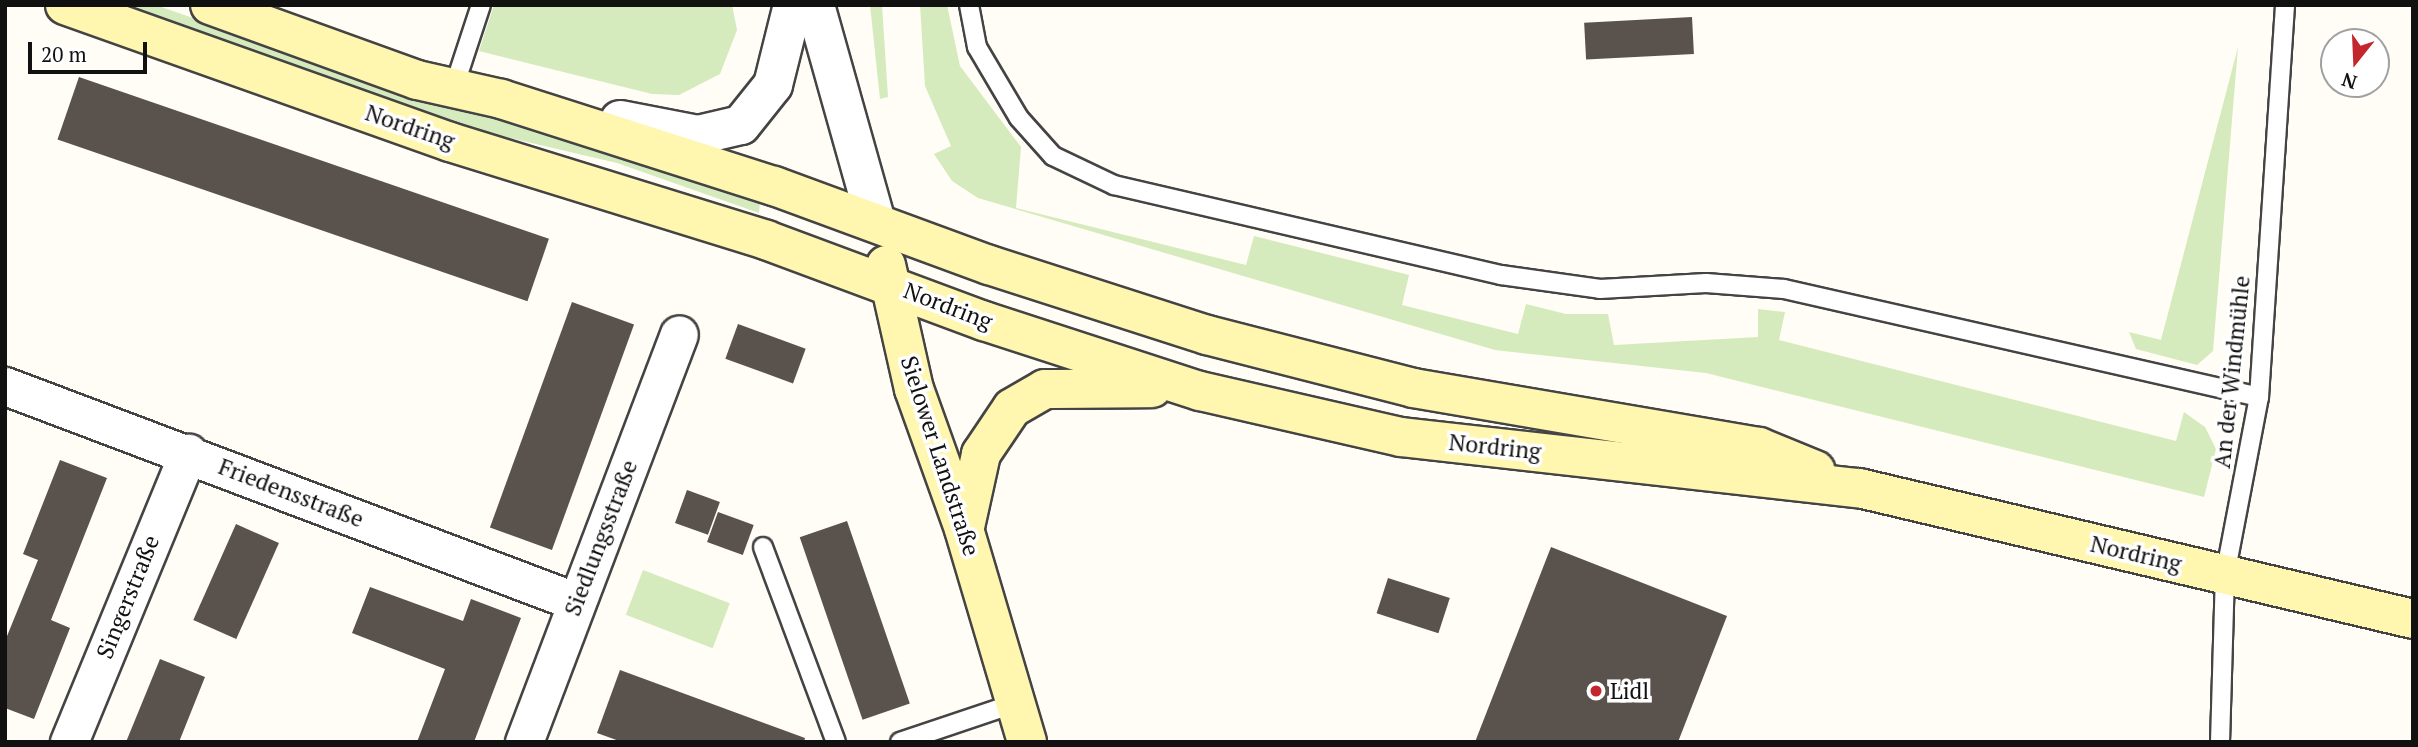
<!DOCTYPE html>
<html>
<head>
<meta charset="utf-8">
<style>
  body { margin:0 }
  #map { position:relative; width:2418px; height:747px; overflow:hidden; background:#fffdf5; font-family:"PT Serif",serif }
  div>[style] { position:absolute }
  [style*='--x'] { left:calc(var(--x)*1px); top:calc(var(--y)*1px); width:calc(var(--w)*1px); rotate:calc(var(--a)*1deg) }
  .green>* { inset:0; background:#d5ebbd; transform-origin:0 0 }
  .building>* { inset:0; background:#5a524d; transform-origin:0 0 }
  .roads { filter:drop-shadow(2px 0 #444) drop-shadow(-2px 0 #444) drop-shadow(0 2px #444) drop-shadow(0 -2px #444) }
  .service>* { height:18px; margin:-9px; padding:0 9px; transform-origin:9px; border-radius:9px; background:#fff }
  .minor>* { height:37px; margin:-18.5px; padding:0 18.5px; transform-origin:18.5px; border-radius:18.5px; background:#fff }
  .tertiary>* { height:38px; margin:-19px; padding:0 19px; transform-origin:19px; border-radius:19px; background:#fff }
  .secondary>* { height:38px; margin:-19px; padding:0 19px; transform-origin:19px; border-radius:19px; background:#fff6b0 }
  .dots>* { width:19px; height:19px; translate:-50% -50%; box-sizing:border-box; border:4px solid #fff; border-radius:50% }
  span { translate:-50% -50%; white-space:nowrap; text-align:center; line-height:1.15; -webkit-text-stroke:7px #fff; paint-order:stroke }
  .street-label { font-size:23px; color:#111 }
  .poi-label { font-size:23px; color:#111 }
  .left { translate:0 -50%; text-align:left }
  .frame { position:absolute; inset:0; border:7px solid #111; pointer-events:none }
  .north { position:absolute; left:2320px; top:28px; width:70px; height:70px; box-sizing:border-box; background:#fff; border:2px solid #a0a0a0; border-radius:50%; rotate:198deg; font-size:19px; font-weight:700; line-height:28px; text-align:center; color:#111 }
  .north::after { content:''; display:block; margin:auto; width:24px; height:32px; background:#c4262e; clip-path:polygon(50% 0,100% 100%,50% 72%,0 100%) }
  .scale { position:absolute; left:28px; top:42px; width:119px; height:32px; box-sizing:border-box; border:4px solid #111; border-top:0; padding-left:9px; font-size:21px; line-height:24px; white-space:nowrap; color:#111; -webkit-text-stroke:5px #fff; paint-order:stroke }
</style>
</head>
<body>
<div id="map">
  <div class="green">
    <div style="clip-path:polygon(105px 5px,156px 5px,443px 106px,546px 127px,760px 200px,759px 213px,617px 163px,441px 122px)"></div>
    <div style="clip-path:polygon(494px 5px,732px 5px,737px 30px,720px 74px,679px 95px,652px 94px,479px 51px)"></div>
    <div style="clip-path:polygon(870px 5px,882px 5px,888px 97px,880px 99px)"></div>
    <div style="clip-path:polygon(920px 5px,947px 5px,960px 66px,1021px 147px,1016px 208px,1246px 265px,1254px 236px,1409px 275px,1402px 305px,1518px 334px,1526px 304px,1566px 314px,1608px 314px,1614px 345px,1758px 337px,1758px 309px,1785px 312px,1779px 340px,2176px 441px,2184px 412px,2205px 427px,2216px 449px,2204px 497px,1706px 373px,1495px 350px,978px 198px,952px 181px,934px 154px,951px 146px,925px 86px)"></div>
    <div style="clip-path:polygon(2238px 47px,2213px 351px,2197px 365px,2136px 349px,2129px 332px,2161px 340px)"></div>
    <div style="left:643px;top:570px;width:93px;height:48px;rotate:21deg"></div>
  </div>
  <div class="building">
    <div style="left:1692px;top:17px;width:37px;height:108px;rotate:87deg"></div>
    <div style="left:79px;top:77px;width:497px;height:66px;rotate:19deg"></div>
    <div style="left:572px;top:302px;width:66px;height:240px;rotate:20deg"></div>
    <div style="left:738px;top:324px;width:72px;height:37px;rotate:20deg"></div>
    <div style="clip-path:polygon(60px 460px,107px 478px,51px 620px,70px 628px,34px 719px,5px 708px,5px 641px,38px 560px,23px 554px)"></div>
    <div style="left:687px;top:490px;width:35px;height:35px;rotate:20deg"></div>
    <div style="left:718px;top:512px;width:38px;height:32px;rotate:20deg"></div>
    <div style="left:847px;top:521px;width:193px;height:50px;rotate:71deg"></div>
    <div style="left:236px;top:524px;width:47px;height:105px;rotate:24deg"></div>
    <div style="clip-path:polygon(1551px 547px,1727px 616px,1678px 742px,1475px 742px)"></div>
    <div style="left:1388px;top:578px;width:65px;height:37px;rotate:18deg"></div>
    <div style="clip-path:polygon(370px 587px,463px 621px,471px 599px,521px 618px,474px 742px,417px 742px,445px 669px,352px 633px)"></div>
    <div style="clip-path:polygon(160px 659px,205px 677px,179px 742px,126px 742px)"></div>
    <div style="clip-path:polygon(620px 670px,805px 738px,804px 742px,622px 742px,597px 733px)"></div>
  </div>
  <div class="roads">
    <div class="service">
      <div style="--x:969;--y:5;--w:43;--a:79.2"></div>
      <div style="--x:977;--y:47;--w:82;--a:59.4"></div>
      <div style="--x:1019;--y:118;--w:51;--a:48.2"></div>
      <div style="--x:1053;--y:156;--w:68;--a:25.4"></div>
      <div style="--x:1114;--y:185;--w:397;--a:13.1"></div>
      <div style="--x:1501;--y:275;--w:100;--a:8"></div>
      <div style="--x:1600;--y:289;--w:106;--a:-3.2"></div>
      <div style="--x:1706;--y:283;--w:78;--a:4.4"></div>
      <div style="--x:1784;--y:289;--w:487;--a:12.8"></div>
      <div style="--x:453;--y:90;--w:89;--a:-71.8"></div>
      <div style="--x:763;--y:547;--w:208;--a:69.5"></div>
      <div style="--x:900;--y:742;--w:122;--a:-18.6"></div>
      <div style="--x:2220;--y:742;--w:167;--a:-88.3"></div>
      <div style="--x:2225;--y:575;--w:181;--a:-79.2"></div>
      <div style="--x:2259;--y:397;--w:393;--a:-86.2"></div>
    </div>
    <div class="minor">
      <div style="--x:5;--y:386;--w:611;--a:20.69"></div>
      <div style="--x:69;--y:742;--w:313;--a:-67.6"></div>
      <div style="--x:524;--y:742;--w:436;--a:-69.2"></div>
    </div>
    <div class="tertiary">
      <div style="--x:815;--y:5;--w:225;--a:74.3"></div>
      <div style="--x:620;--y:120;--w:79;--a:10.9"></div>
      <div style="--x:698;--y:135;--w:44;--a:-13.1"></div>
      <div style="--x:741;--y:125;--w:51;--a:-51.3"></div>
      <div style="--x:773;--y:85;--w:82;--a:-76"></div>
    </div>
    <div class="secondary">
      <div style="--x:65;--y:5;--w:409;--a:19.6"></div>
      <div style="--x:450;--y:142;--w:331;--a:17.2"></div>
      <div style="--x:766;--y:240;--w:233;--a:20.4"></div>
      <div style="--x:984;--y:321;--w:227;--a:18"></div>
      <div style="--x:1200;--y:391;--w:206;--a:12.9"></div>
      <div style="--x:1401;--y:437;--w:461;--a:6.4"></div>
      <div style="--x:1859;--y:488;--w:569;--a:13.3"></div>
      <div style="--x:210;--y:5;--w:220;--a:19.9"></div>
      <div style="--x:417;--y:80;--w:86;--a:12.7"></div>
      <div style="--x:501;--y:99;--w:287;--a:17.7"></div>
      <div style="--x:774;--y:186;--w:229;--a:20.2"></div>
      <div style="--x:989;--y:265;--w:229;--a:17.8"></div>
      <div style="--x:1207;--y:335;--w:213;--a:14.4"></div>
      <div style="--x:1413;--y:388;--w:351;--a:9.7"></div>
      <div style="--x:1759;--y:447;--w:61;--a:22.3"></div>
      <div style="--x:886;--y:265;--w:127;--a:77.3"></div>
      <div style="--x:914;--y:389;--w:149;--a:70.3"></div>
      <div style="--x:964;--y:529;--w:222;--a:73.5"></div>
      <div style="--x:965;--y:527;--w:75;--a:-77.6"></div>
      <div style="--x:981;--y:454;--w:55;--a:-56"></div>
      <div style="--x:1012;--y:408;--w:38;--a:-30"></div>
      <div style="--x:1045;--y:389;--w:107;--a:-0.5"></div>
    </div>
  </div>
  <div class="dots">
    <div style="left:1596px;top:691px;background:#c4262e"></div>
  </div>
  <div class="street-label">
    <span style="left:410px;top:127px;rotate:19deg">Nordring</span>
    <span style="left:948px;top:306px;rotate:21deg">Nordring</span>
    <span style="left:2232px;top:372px;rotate:-84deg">An der Windmühle</span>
    <span style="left:1495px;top:447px;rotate:6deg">Nordring</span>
    <span style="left:940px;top:456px;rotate:72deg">Sielower Landstraße</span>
    <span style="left:291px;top:493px;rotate:21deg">Friedensstraße</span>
    <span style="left:601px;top:538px;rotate:-69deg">Siedlungsstraße</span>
    <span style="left:2136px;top:554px;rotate:13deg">Nordring</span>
    <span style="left:128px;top:597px;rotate:-68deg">Singerstraße</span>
  </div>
  <div class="poi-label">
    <span class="left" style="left:1610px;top:691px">Lidl</span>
  </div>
  <div class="frame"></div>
  <div class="north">N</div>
  <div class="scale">20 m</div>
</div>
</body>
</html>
